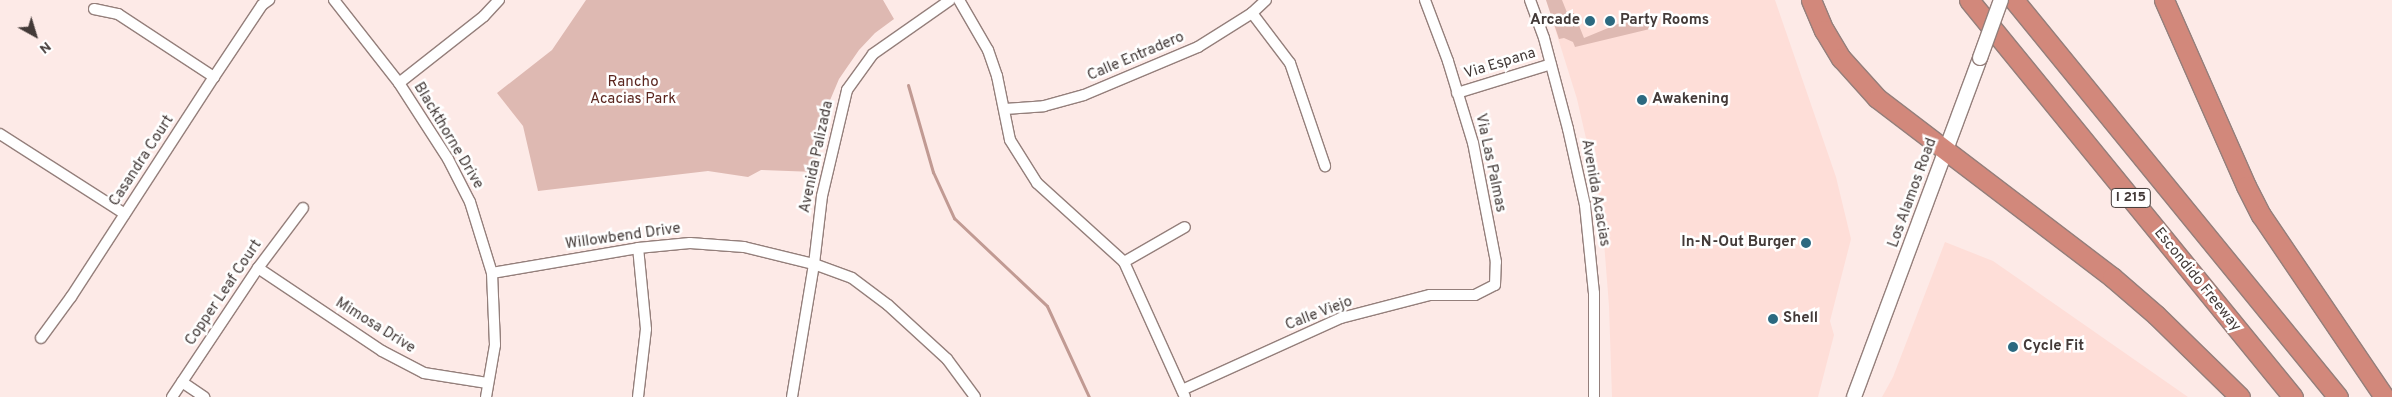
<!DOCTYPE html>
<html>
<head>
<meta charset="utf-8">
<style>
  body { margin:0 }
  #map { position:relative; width:2392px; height:397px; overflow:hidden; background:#fdeae7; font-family:Overpass,sans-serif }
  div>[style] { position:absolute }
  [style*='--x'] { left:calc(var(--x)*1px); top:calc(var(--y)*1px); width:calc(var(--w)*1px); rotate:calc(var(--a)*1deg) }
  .built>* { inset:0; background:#feded8 }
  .green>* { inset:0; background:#deb9b2 }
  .stream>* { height:3px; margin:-1.5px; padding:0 1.5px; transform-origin:1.5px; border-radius:1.5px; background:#c19a93 }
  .roads { filter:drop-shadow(1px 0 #947f7b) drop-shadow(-1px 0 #947f7b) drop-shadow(0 1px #947f7b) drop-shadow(0 -1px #947f7b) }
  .minor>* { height:10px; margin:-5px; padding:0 5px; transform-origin:5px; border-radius:5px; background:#fff }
  .secondary>* { height:14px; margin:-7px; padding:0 7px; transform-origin:7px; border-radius:7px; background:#fff }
  .motorway>* { height:19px; margin:-9.5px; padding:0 9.5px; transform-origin:9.5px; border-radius:9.5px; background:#d2887b }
  .bridges { filter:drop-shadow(1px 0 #947f7b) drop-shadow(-1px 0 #947f7b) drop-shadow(0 1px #947f7b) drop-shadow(0 -1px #947f7b) }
  .secondary-bridge>* { height:14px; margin:-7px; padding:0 7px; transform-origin:7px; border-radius:7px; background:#fff }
  .dots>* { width:14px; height:14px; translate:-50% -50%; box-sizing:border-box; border:2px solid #fff; border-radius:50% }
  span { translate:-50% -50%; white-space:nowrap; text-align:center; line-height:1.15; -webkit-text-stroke:5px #fff; paint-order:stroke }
  .shield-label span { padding:1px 4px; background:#fff; border:1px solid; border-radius:4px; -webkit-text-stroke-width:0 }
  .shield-label { font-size:14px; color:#433a38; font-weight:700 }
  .poi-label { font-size:15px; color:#433a38; font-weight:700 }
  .right { translate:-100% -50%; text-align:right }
  .left { translate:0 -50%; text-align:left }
  .street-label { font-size:15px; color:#433a38 }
  .park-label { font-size:15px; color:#5b261f }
  .north { position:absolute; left:10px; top:10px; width:50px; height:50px; -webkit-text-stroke:4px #fff; paint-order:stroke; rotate:141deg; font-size:14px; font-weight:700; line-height:20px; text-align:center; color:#433a38 }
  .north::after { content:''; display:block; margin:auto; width:18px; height:22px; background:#433a38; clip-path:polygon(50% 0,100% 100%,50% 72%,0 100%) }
</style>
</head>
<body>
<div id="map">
  <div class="built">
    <div style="clip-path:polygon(1546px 0,1775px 0,1836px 177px,1851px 239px,1830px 321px,1834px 335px,1818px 397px,1612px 397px,1609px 306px,1601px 204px,1577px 99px)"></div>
    <div style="clip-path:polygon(1945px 242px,1993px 261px,2188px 397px,1882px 397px,1893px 377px)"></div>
  </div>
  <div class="green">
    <div style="clip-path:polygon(586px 0,883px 0,894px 19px,875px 33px,859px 50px,839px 79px,828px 105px,815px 172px,761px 170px,748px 177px,708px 171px,538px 191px,523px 126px,497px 93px,552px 50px)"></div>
    <div style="clip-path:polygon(1546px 0,1562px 0,1568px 15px,1574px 13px,1584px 38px,1630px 19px,1633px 26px,1650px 19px,1654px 28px,1575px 47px,1573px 42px,1564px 38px,1559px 39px)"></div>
  </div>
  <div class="stream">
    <div style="--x:908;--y:85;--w:91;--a:74"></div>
    <div style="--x:933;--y:172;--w:51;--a:65.5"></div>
    <div style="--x:954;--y:218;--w:128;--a:43.4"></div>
    <div style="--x:1047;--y:306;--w:100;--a:65.2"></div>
  </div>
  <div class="roads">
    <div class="minor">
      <div style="--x:334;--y:0;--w:105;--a:51.9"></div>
      <div style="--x:399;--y:83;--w:90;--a:57.2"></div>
      <div style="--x:448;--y:159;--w:48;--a:62.9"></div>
      <div style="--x:470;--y:202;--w:74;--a:72.8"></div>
      <div style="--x:492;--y:273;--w:72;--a:87.6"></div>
      <div style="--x:495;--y:345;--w:53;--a:99.8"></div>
      <div style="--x:959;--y:0;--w:58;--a:59.9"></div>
      <div style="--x:988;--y:50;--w:28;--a:71"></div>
      <div style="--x:997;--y:76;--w:65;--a:78.5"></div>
      <div style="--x:1010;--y:140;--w:51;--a:57.9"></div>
      <div style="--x:1037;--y:183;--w:118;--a:42.2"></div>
      <div style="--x:1124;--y:262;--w:148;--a:65.7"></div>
      <div style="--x:1530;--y:0;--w:40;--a:69.8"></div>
      <div style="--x:1544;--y:38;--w:94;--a:75.2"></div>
      <div style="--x:1568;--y:129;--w:78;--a:77.4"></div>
      <div style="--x:1585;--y:205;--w:88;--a:84.2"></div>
      <div style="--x:1594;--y:293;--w:104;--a:90"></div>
      <div style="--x:94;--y:9;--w:25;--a:12"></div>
      <div style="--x:118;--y:14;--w:115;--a:33.3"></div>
      <div style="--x:1252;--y:13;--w:63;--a:52.8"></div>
      <div style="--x:1290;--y:63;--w:109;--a:71.2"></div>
      <div style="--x:399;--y:83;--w:108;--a:-38.2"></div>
      <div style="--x:484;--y:16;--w:22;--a:-47"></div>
      <div style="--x:1457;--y:93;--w:98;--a:-17.1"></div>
      <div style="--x:1005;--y:109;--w:39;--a:-4"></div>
      <div style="--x:1044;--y:106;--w:41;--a:-15.4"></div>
      <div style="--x:1084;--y:95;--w:124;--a:-22.8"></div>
      <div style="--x:1198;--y:47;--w:64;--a:-32.2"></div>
      <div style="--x:1252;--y:13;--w:19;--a:-43"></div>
      <div style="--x:0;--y:134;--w:148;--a:32.6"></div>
      <div style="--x:1124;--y:262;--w:70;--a:-29.8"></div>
      <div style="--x:258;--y:268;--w:149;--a:33.8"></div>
      <div style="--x:382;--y:351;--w:47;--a:27.6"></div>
      <div style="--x:424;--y:373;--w:64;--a:9"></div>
      <div style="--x:492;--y:273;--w:148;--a:-9.7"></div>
      <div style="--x:638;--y:248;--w:52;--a:-5.5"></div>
      <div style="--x:690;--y:243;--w:54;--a:4.2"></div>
      <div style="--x:744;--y:247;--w:72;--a:13.7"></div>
      <div style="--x:814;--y:264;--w:40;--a:20.2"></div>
      <div style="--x:852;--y:278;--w:45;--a:36.9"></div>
      <div style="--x:888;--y:305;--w:80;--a:42.5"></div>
      <div style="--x:947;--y:359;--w:47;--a:53.6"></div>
      <div style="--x:41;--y:338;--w:51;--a:-53.8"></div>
      <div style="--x:71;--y:297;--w:262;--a:-57"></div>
      <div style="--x:214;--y:77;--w:87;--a:-56.3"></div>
      <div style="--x:262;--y:5;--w:9;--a:-36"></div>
      <div style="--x:182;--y:382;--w:27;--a:34"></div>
      <div style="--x:1182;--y:390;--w:175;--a:-24.4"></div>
      <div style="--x:1341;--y:318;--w:92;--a:-14.5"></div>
      <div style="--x:1430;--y:295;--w:45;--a:0"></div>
      <div style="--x:1475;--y:295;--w:22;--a:-27"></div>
      <div style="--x:1495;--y:285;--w:23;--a:-88"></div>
      <div style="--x:1496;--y:262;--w:121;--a:-100.9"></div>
      <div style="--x:1473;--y:143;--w:86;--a:-107"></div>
      <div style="--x:1448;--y:61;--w:65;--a:-110.7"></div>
      <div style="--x:172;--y:397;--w:155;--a:-56.3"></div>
      <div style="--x:258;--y:268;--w:75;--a:-53.1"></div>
      <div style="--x:638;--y:397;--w:68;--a:-83.3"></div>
      <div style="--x:646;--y:329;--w:81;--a:-95.6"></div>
      <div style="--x:792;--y:397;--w:135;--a:-80.6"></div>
      <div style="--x:814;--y:264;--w:68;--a:-83.3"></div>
      <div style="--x:822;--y:196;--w:109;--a:-76.7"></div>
      <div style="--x:847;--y:90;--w:44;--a:-54.2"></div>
      <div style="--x:873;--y:54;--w:94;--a:-35"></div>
    </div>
    <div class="secondary">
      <div style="--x:1854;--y:397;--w:362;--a:-69.6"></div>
    </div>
    <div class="motorway">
      <div style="--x:1811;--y:0;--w:33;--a:67"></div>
      <div style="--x:1824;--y:30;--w:33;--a:59"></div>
      <div style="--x:1841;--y:58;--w:54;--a:48"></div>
      <div style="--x:1877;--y:98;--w:295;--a:37.3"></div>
      <div style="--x:2112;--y:277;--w:58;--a:40.8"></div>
      <div style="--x:2156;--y:315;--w:117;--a:44.3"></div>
      <div style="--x:1969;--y:0;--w:512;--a:50.78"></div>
      <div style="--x:2014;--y:0;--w:512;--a:50.78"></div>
      <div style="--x:2164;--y:0;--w:203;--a:66.2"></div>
      <div style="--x:2246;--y:186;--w:33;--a:63"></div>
      <div style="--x:2261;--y:215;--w:220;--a:55.9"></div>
    </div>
  </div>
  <div class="bridges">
    <div class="secondary-bridge">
      <div style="--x:1980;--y:58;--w:62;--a:-70.1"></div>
    </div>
  </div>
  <div class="dots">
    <div style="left:1590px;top:21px;background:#2c6980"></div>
    <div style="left:1610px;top:21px;background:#2c6980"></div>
    <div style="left:1642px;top:100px;background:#2c6980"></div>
    <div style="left:1806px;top:243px;background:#2c6980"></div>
    <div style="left:1773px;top:319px;background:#2c6980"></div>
    <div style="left:2013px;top:347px;background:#2c6980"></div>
  </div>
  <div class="shield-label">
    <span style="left:2131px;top:198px">I 215</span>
  </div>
  <div class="poi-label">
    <span class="right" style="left:1580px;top:21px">Arcade</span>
    <span class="left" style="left:1620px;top:21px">Party Rooms</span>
    <span class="left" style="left:1652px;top:100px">Awakening</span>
    <span class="right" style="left:1796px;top:243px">In-N-Out Burger</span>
    <span class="left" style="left:1783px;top:319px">Shell</span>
    <span class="left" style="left:2023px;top:347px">Cycle Fit</span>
  </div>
  <div class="street-label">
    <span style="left:1136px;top:57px;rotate:-23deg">Calle Entradero</span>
    <span style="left:1500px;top:64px;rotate:-17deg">Via Espana</span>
    <span style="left:448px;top:136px;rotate:59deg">Blackthorne Drive</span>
    <span style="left:817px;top:157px;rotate:-78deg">Avenida Palizada</span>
    <span style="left:142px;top:161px;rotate:-57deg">Casandra Court</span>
    <span style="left:1490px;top:163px;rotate:78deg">Via Las Palmas</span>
    <span style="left:1595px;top:193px;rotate:80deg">Avenida Acacias</span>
    <span style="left:1913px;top:193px;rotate:-70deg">Los Alamos Road</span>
    <span style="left:623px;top:237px;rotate:-8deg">Willowbend Drive</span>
    <span style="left:2197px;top:280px;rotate:51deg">Escondido Freeway</span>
    <span style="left:224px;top:293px;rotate:-56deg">Copper Leaf Court</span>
    <span style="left:1319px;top:314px;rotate:-21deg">Calle Viejo</span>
    <span style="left:375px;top:326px;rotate:32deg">Mimosa Drive</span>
  </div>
  <div class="park-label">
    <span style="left:633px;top:91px">Rancho<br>Acacias Park</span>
  </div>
  <div class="north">N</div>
</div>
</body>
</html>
